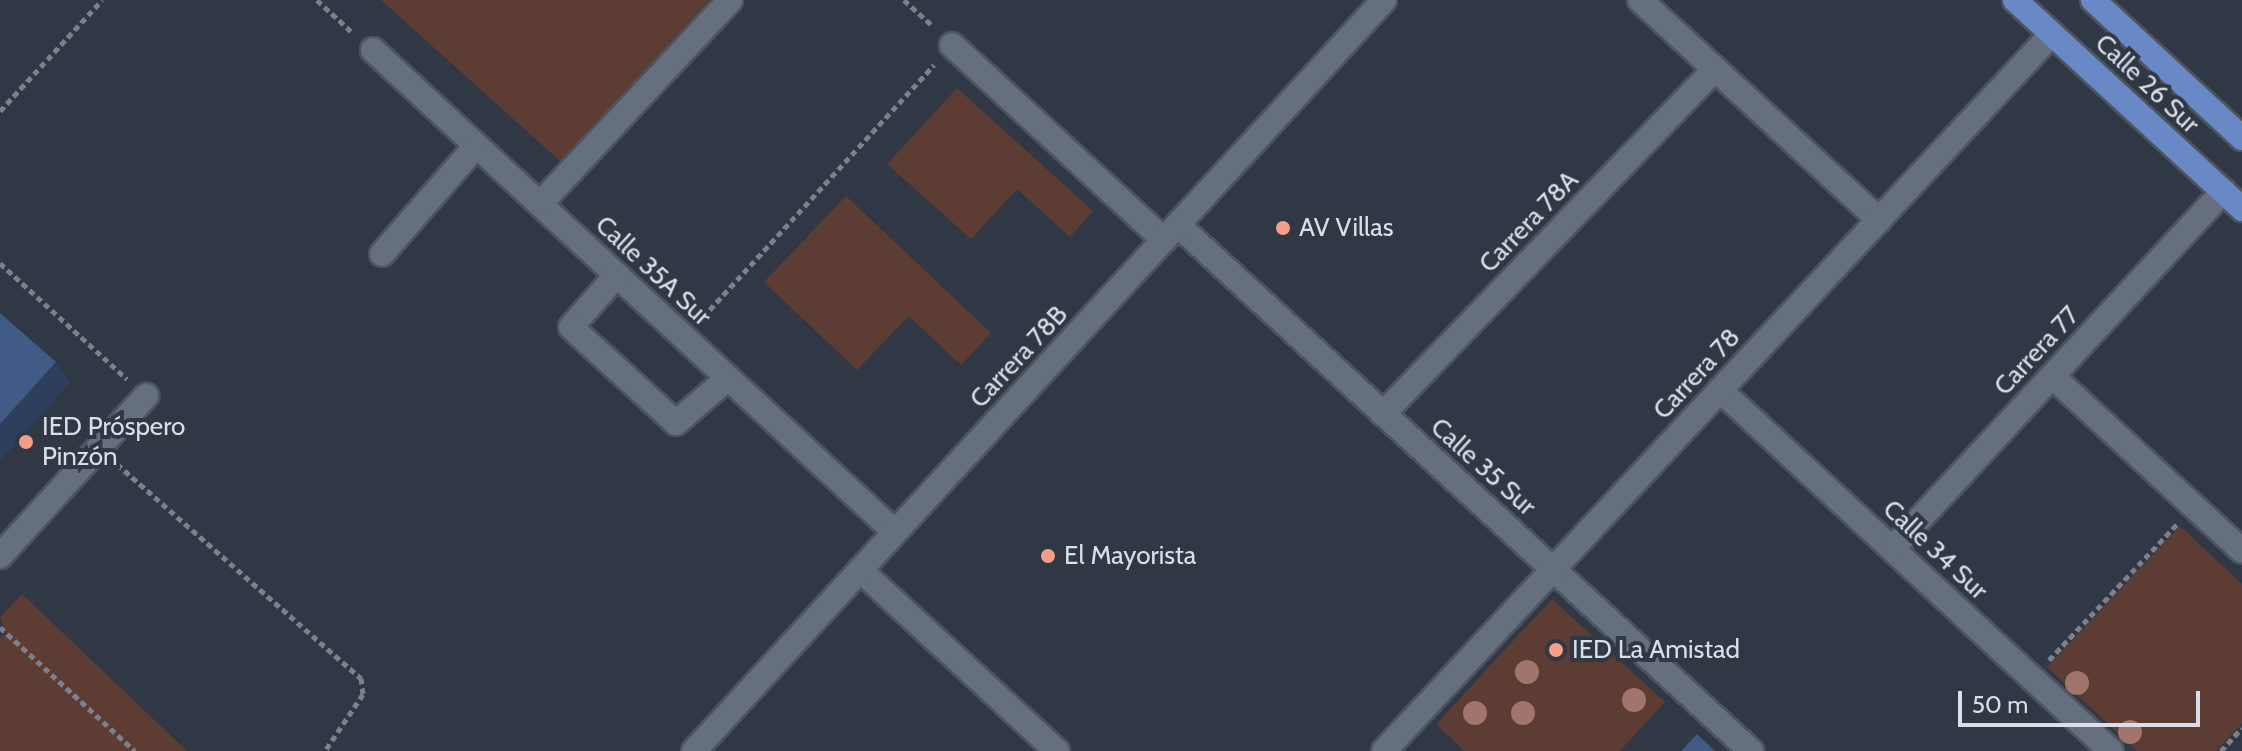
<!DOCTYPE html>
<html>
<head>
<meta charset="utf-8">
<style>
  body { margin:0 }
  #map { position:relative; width:2242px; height:751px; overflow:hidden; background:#303745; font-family:Cabin,sans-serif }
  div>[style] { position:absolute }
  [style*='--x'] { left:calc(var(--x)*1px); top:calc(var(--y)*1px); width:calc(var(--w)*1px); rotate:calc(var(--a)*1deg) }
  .green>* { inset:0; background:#5d3c33 }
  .path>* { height:5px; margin-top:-2.5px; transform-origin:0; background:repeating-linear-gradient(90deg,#7a808c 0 6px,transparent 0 10px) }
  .roads { filter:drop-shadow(2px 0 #4d5460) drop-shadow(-2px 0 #4d5460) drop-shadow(0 2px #4d5460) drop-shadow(0 -2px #4d5460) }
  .minor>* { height:24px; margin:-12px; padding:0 12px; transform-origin:12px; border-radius:12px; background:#666f7e }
  .major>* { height:24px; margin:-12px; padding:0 12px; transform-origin:12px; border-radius:12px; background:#6889c5 }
  .trees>* { width:24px; height:24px; margin:-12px; border-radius:50%; background:#a1756e }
  .shaded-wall>* { inset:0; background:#2e3f5e }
  .building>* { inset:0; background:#415a86 }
  .dots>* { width:22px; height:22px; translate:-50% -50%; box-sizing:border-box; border:4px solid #303745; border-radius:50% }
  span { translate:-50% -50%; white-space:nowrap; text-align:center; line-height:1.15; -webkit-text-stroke:8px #303745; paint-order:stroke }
  .street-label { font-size:26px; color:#d9dee7 }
  .poi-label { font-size:26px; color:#d9dee7 }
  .left { translate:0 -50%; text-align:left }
  .scale { position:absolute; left:1958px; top:691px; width:242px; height:36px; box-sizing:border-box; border:4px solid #d9dee7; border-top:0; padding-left:10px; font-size:24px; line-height:28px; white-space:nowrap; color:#d9dee7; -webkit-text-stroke:6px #303745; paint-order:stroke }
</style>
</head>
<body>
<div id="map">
  <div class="green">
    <div style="clip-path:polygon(381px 0,709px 0,561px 162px)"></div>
    <div style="clip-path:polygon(957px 88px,1093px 211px,1070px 237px,1017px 189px,971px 239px,887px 164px)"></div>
    <div style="clip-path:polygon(846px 196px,991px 333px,961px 365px,909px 316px,857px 370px,764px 282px)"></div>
    <div style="clip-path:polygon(2180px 526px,2242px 584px,2242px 723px,2216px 751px,2137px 751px,2047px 667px)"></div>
    <div style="clip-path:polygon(22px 594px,187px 751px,0 751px,0 639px,6px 633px,0 617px)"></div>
    <div style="clip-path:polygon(1552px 599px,1665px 702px,1620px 751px,1464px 751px,1436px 724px)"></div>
  </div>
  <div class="path">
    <div style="--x:317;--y:0;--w:50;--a:42.6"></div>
    <div style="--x:904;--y:0;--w:39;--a:42"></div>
    <div style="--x:0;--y:111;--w:151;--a:-47.4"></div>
    <div style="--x:0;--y:263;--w:172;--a:42.4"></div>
    <div style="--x:703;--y:317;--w:342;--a:-47.5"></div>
    <div style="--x:117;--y:464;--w:325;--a:41.3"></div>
    <div style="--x:361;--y:678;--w:16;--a:83"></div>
    <div style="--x:363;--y:694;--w:69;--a:123.7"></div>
    <div style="--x:0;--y:627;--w:183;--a:42.6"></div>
    <div style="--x:2049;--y:660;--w:187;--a:-46.7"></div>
    <div style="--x:2221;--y:751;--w:31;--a:-48"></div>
  </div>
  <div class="roads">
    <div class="minor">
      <div style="--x:1640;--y:0;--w:325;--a:42.6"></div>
      <div style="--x:952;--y:45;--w:288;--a:42.6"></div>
      <div style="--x:373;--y:50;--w:710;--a:42.72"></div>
      <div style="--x:540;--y:204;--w:279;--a:-47"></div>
      <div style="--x:1178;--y:225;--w:778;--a:42.55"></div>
      <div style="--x:382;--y:254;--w:143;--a:-49"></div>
      <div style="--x:617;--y:275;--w:69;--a:131.5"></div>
      <div style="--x:571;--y:327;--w:142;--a:42.4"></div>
      <div style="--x:676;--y:423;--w:69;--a:-40.9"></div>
      <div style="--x:2052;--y:376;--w:258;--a:42.6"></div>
      <div style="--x:1720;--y:390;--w:532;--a:42.72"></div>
      <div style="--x:1383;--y:414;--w:479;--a:-46.1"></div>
      <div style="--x:1892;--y:549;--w:488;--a:-47.2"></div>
      <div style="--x:0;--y:556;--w:217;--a:-47.6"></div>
      <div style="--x:860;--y:570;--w:268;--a:42.6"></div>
      <div style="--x:694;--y:751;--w:1020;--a:-47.42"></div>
      <div style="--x:1384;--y:751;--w:980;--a:-47.03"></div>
    </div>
    <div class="major">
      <div style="--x:2015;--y:0;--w:309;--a:42.6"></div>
      <div style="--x:2093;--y:0;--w:203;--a:42.8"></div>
    </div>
  </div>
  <div class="trees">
    <div style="left:1527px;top:672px"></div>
    <div style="left:2077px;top:683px"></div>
    <div style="left:1634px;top:700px"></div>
    <div style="left:1475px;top:713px"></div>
    <div style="left:1523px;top:713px"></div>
    <div style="left:2130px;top:732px"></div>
  </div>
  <div class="shaded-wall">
    <div style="clip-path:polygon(56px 362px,70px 383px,0 461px,0 424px)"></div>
  </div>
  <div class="building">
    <div style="clip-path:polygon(0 313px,56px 362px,0 424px)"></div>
    <div style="clip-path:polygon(1697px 734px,1715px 751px,1681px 751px)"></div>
  </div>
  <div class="dots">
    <div style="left:1283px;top:228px;background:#f49e87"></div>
    <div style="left:26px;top:442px;background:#f49e87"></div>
    <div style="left:1048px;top:556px;background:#f49e87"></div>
    <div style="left:1556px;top:650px;background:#f49e87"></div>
  </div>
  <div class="street-label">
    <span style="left:2147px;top:84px;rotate:43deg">Calle 26 Sur</span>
    <span style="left:1529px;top:222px;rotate:-46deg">Carrera 78A</span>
    <span style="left:653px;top:271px;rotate:43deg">Calle 35A Sur</span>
    <span style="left:2037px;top:351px;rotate:-47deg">Carrera 77</span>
    <span style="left:1019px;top:357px;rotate:-47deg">Carrera 78B</span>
    <span style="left:1697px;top:374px;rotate:-47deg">Carrera 78</span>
    <span style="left:1483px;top:467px;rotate:42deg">Calle 35 Sur</span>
    <span style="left:1935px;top:550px;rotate:43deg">Calle 34 Sur</span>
  </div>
  <div class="poi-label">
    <span class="left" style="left:1299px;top:228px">AV Villas</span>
    <span class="left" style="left:42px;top:442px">IED Próspero<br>Pinzón</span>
    <span class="left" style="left:1064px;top:556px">El Mayorista</span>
    <span class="left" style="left:1572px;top:650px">IED La Amistad</span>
  </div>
  <div class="scale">50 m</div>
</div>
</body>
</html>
